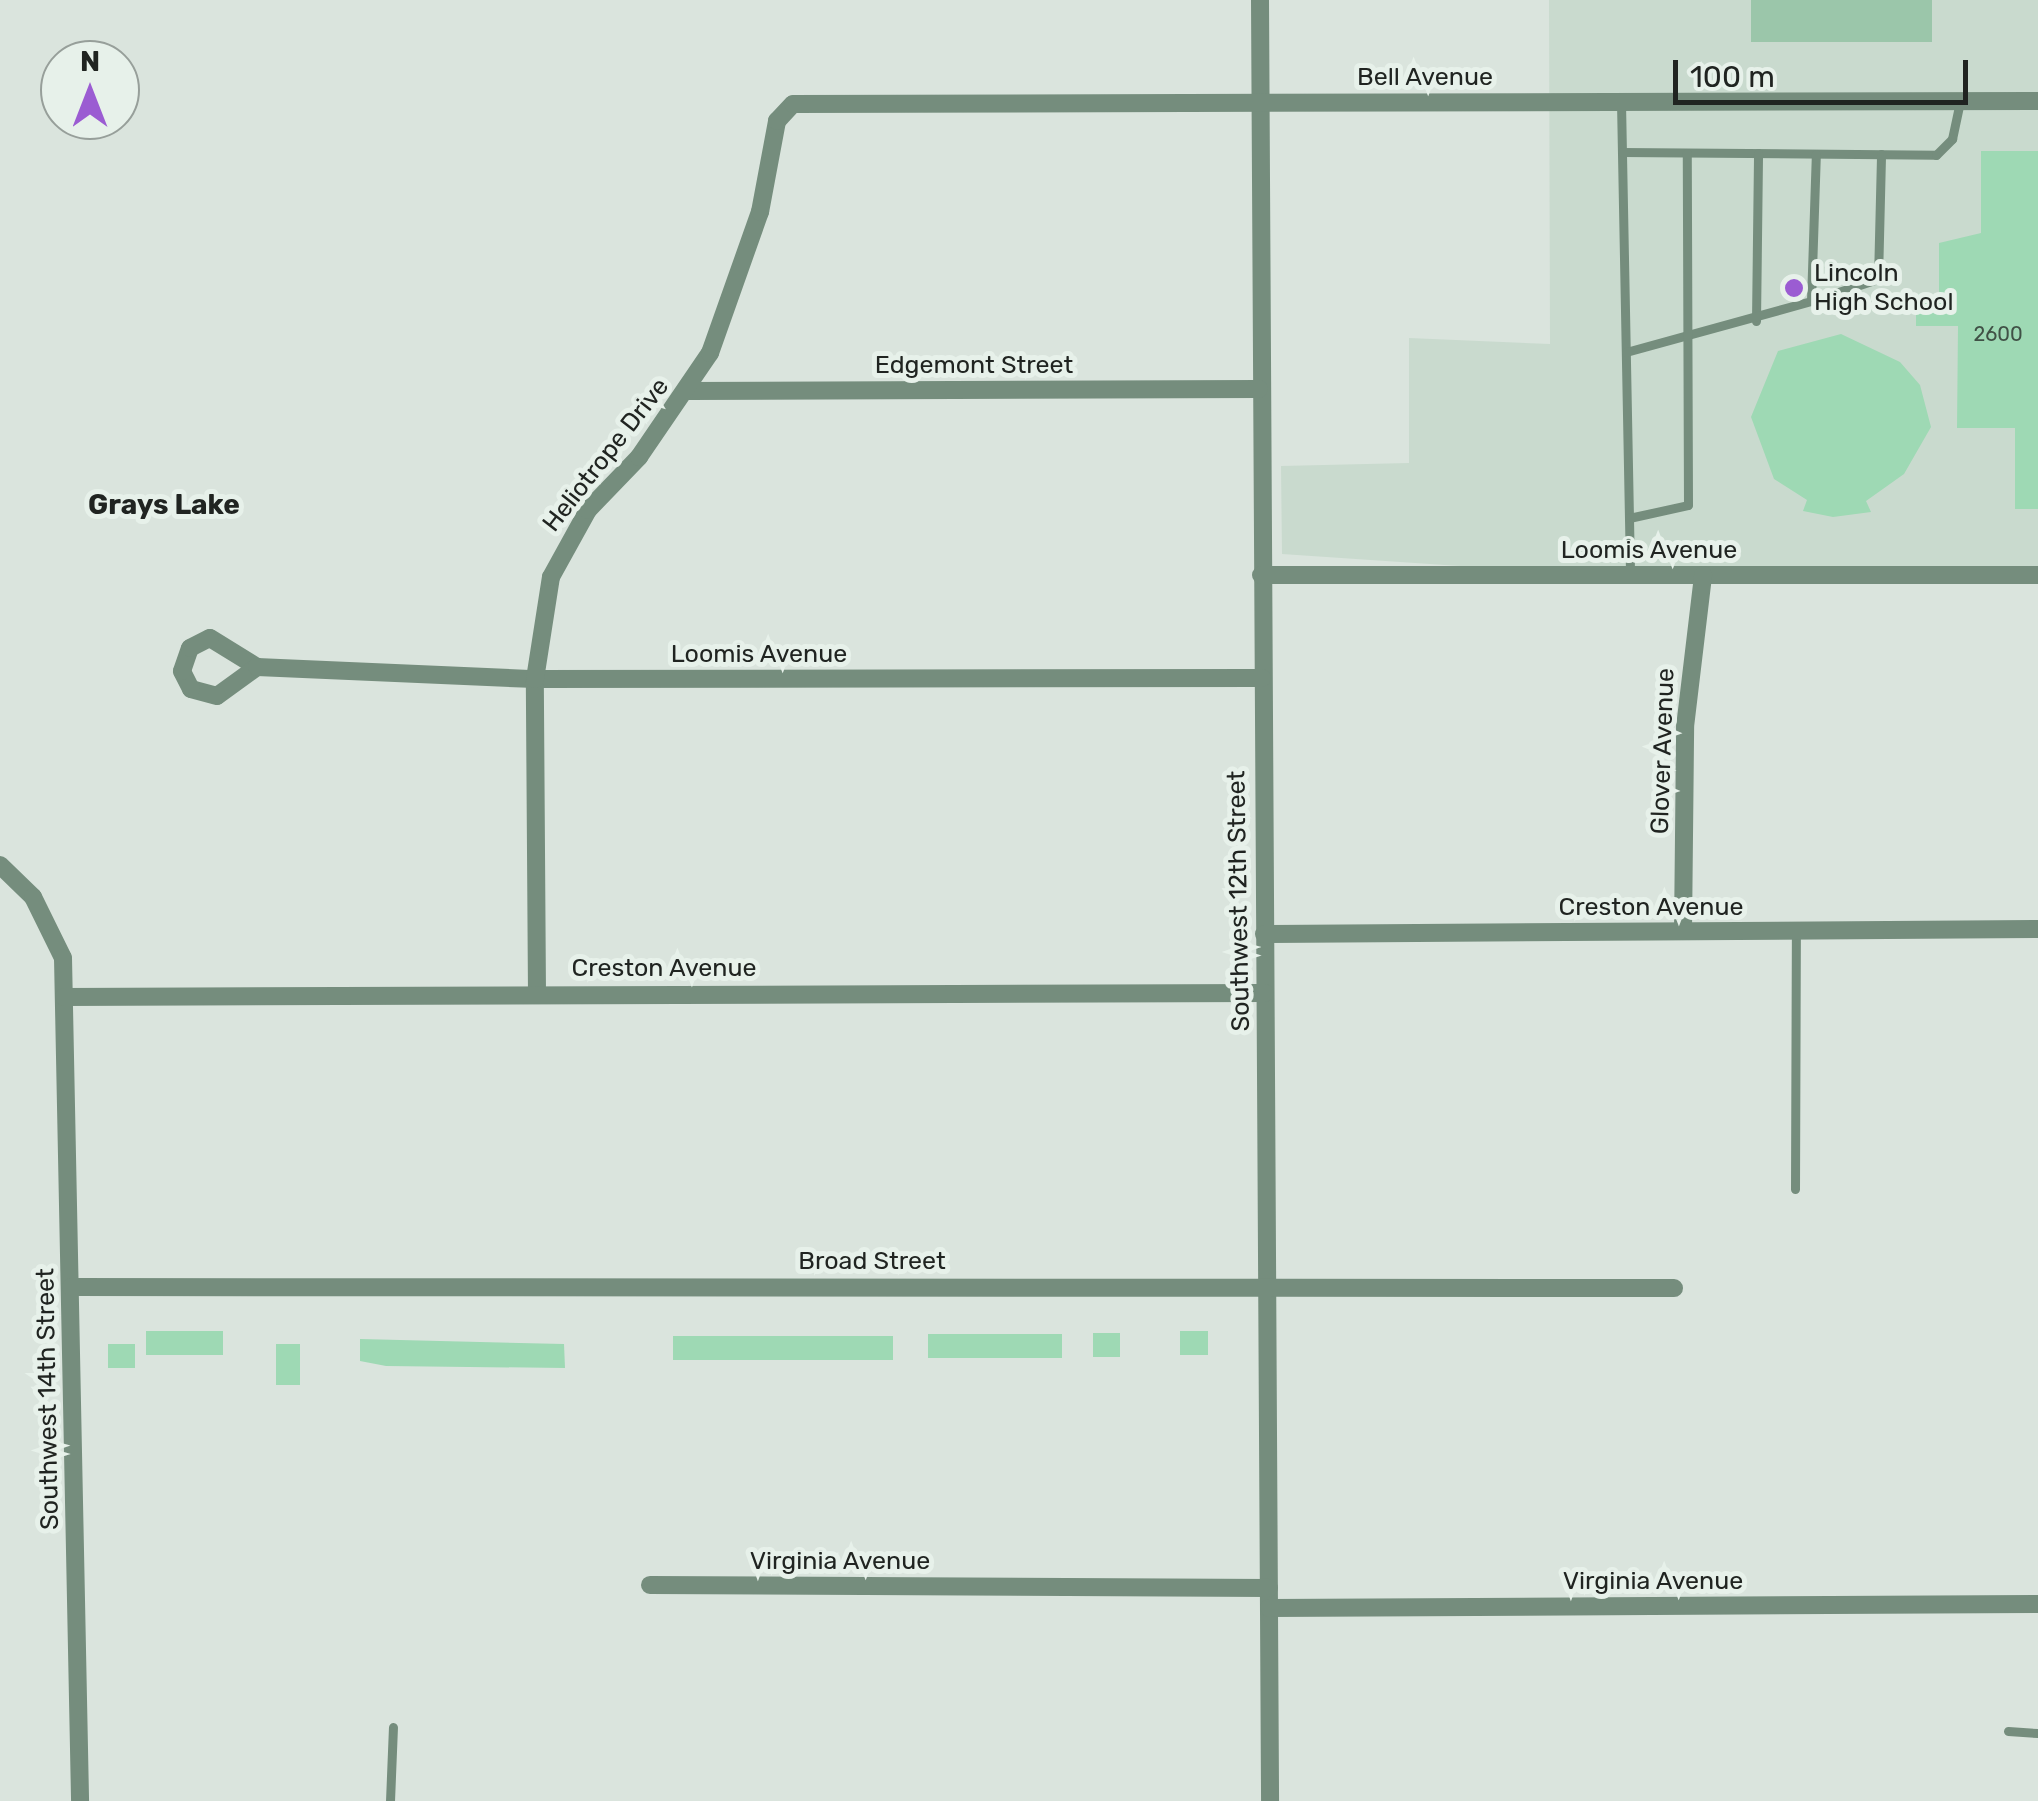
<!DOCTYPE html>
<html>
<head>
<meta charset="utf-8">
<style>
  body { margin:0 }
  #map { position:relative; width:2038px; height:1801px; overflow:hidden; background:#dae4dd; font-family:Rubik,sans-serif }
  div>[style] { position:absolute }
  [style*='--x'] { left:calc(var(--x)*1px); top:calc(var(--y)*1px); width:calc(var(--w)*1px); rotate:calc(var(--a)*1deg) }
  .built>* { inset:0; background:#c9dace }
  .green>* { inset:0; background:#9bc6aa; transform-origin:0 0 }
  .building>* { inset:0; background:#9ed9b4; transform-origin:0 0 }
  .service>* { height:9px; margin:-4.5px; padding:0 4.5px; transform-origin:4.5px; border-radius:4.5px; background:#758d7d }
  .minor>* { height:18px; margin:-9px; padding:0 9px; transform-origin:9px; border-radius:9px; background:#758d7d }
  .dots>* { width:28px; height:28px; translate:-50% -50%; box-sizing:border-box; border:5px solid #e7f1ea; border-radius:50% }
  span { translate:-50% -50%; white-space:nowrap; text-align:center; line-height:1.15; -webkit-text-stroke:10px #e7f1ea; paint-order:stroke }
  .number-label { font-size:20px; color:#405146 }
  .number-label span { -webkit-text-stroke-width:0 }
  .street-label { font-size:25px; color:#202421 }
  .poi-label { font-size:25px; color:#202421 }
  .left { translate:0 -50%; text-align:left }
  .neighbourhood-label { font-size:28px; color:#202421; font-weight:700 }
  .north { position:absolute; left:40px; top:40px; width:100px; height:100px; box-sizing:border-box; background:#e7f1ea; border:2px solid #979f9a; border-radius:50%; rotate:0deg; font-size:28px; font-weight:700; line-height:40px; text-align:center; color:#202421 }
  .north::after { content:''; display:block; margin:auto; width:35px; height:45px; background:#9b5cd2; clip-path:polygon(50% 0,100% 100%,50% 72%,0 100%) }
  .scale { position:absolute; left:1673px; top:60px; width:295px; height:45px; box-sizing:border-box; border:5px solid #202421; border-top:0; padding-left:12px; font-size:30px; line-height:35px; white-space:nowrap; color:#202421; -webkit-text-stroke:8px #e7f1ea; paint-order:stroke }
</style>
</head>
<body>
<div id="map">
  <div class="built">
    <div style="clip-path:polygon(1549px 0,2038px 0,2038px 575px,1593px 575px,1282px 554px,1281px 466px,1409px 463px,1409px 338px,1550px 344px)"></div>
  </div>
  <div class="green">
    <div style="left:1751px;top:0;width:181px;height:42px"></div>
  </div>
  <div class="building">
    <div style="clip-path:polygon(1981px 151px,2038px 151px,2038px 509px,2015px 509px,2015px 428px,1957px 428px,1958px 326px,1916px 326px,1916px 294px,1939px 294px,1939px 243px,1981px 233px)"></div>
    <div style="clip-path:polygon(1841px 334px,1900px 362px,1920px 385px,1931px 427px,1904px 474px,1866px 501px,1871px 512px,1833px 517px,1803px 511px,1807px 500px,1774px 479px,1751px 417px,1778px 351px)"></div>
    <div style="left:223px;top:1331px;width:24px;height:77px;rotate:90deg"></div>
    <div style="left:1180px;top:1331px;width:28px;height:24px"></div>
    <div style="left:1120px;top:1333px;width:24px;height:27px;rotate:90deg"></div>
    <div style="left:928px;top:1334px;width:134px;height:24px"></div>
    <div style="left:893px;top:1336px;width:24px;height:220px;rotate:90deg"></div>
    <div style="clip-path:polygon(360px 1339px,564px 1344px,565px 1368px,386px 1366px,360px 1361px)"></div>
    <div style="left:108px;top:1344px;width:27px;height:24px"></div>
    <div style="left:276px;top:1344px;width:24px;height:41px"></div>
  </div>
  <div class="service">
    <div style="--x:1621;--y:102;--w:473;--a:88.9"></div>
    <div style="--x:1622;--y:152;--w:314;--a:0.5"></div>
    <div style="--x:1936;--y:155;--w:23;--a:-45"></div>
    <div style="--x:1952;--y:139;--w:38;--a:-78"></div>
    <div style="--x:1811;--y:301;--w:71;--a:-18.2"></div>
    <div style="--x:1878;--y:279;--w:125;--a:-88.6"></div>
    <div style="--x:1756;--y:321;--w:168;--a:-89.3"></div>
    <div style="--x:1626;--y:352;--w:192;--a:-15.4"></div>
    <div style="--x:1811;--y:301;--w:147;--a:-88.1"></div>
    <div style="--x:1629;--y:518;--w:60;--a:-12.4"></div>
    <div style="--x:1688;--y:505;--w:352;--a:-90.2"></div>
    <div style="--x:1795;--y:1189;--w:258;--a:-89.8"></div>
    <div style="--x:2008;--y:1731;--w:30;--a:4"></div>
    <div style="--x:390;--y:1801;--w:74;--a:-87.7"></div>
  </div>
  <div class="minor">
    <div style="--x:1260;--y:0;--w:1801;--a:89.68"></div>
    <div style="--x:689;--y:391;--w:570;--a:-0.2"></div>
    <div style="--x:1261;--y:575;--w:777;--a:0"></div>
    <div style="--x:210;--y:638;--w:55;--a:31.7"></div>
    <div style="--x:257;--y:667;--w:49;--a:144.1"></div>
    <div style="--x:217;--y:696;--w:27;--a:-165"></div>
    <div style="--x:191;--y:689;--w:20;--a:-117"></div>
    <div style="--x:182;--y:671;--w:24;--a:-71"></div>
    <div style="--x:190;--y:648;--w:22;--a:-27"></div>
    <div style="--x:257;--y:667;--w:278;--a:2.5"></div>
    <div style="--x:535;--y:679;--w:727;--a:-0.08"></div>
    <div style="--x:0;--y:865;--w:46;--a:44.1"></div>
    <div style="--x:33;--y:897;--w:68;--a:63.8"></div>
    <div style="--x:63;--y:958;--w:843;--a:88.84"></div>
    <div style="--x:1683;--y:931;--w:204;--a:-89.4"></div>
    <div style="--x:1685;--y:727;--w:153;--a:-83.2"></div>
    <div style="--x:1264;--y:934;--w:774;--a:-0.37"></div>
    <div style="--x:537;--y:994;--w:315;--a:-90.4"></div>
    <div style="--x:535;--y:679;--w:103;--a:-81.1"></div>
    <div style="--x:551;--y:577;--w:77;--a:-61.1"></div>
    <div style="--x:588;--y:510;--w:74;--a:-46.1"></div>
    <div style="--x:639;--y:457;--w:126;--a:-55.7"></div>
    <div style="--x:710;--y:353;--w:150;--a:-70.5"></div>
    <div style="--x:760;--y:212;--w:93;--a:-79.4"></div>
    <div style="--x:777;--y:121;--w:23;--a:-47"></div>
    <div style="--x:793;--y:104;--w:1245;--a:-0.14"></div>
    <div style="--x:64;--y:997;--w:1201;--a:-0.19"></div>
    <div style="--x:71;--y:1287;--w:1603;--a:0.04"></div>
    <div style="--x:650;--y:1585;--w:619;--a:0.28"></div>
    <div style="--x:1269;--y:1608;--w:769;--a:-0.3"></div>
  </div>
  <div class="dots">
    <div style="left:1794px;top:288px;background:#9b5cd2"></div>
  </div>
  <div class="number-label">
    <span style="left:1998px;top:334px">2600</span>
  </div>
  <div class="street-label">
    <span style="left:1425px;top:77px">Bell Avenue</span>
    <span style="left:974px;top:365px">Edgemont Street</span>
    <span style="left:606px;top:455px;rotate:-52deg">Heliotrope Drive</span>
    <span style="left:1649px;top:550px">Loomis Avenue</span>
    <span style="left:759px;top:654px">Loomis Avenue</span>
    <span style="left:1663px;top:751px;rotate:-88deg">Glover Avenue</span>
    <span style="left:1239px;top:901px;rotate:-91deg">Southwest 12th Street</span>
    <span style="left:1651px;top:907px">Creston Avenue</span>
    <span style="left:664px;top:968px">Creston Avenue</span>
    <span style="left:872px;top:1261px">Broad Street</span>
    <span style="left:48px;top:1399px;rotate:-91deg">Southwest 14th Street</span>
    <span style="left:840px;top:1561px">Virginia Avenue</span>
    <span style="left:1653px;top:1581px">Virginia Avenue</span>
  </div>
  <div class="poi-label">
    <span class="left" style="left:1814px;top:288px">Lincoln<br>High School</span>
  </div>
  <div class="neighbourhood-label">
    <span style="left:164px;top:505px">Grays Lake</span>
  </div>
  <div class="north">N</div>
  <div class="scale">100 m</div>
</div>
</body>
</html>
